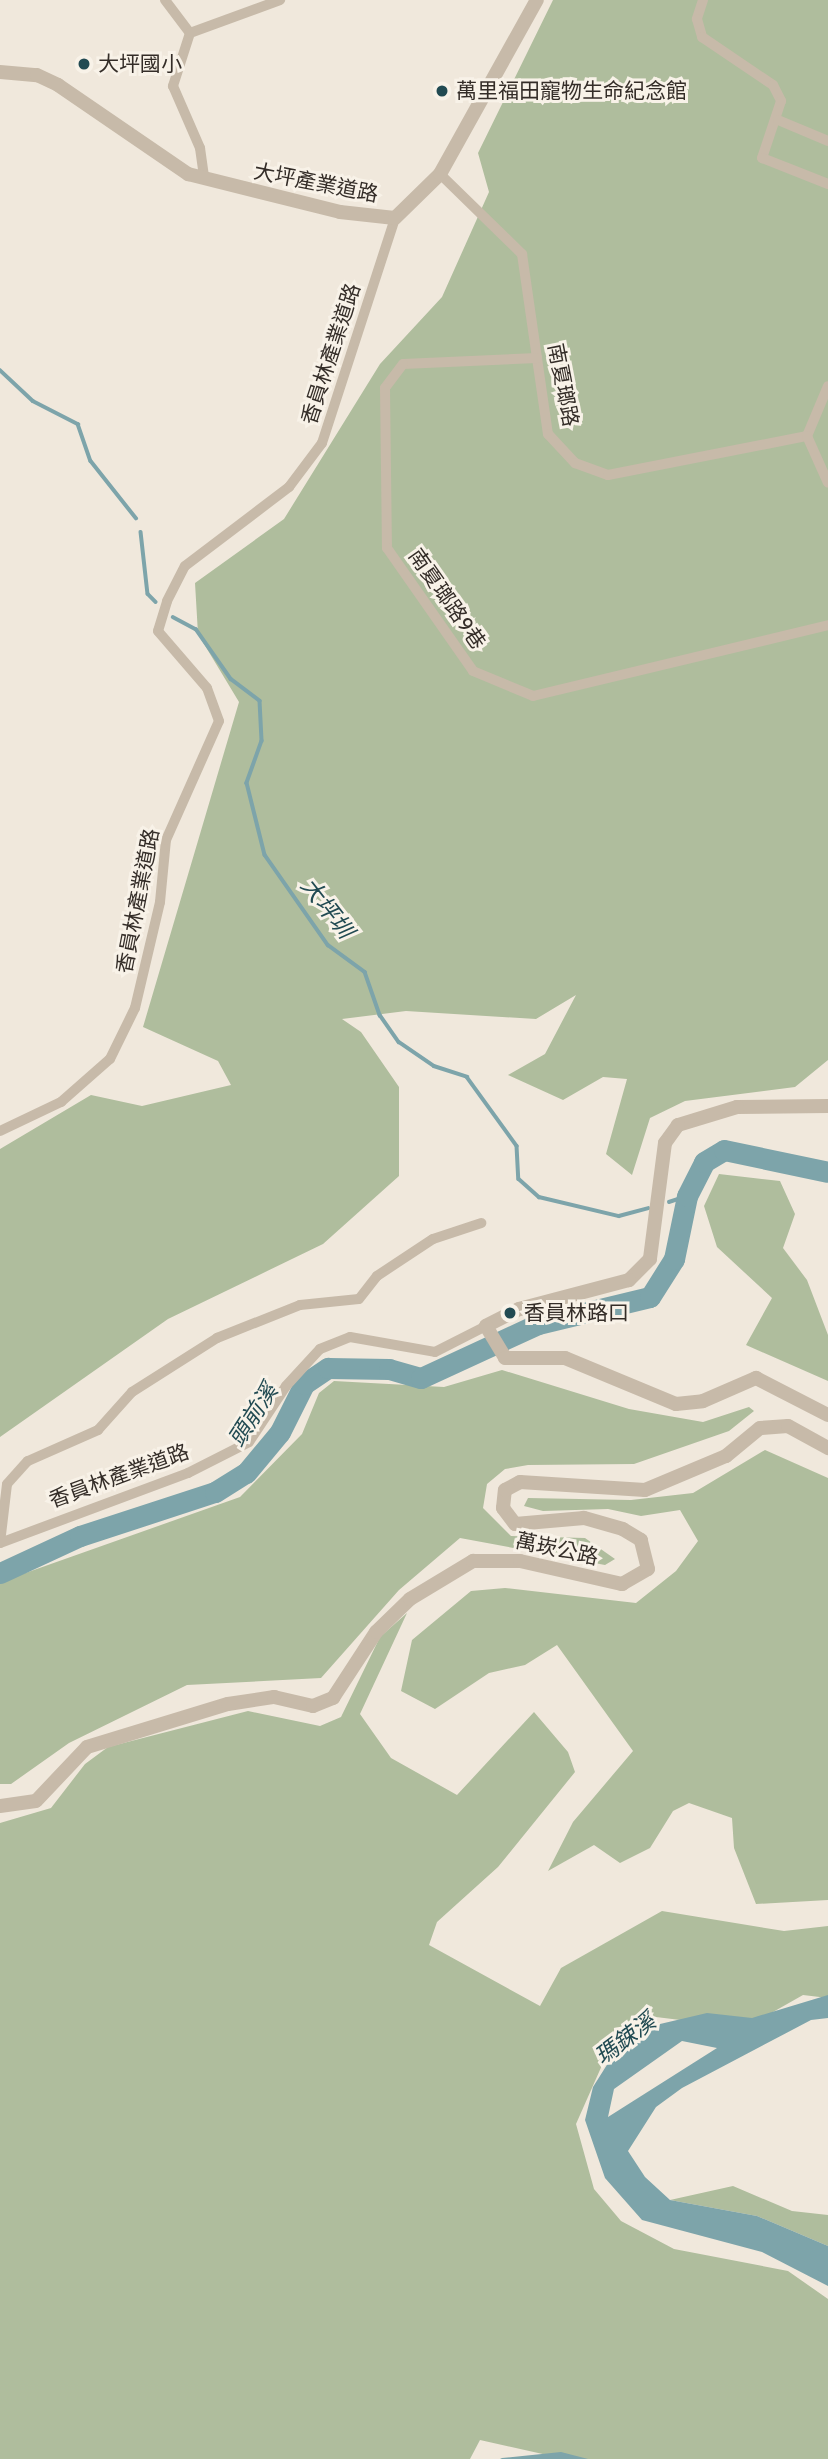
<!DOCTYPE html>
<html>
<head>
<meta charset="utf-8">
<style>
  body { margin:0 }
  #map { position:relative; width:828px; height:2459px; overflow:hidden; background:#f0e8dc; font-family:Cabin,"Noto Sans TC",sans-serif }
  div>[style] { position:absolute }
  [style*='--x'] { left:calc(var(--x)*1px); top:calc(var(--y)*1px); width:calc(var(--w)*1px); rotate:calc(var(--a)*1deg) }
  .green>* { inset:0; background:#afbd9d }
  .water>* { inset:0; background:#7da4aa }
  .stream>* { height:3.5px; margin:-1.75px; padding:0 1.75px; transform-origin:1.75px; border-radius:1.75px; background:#7da4aa }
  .river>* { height:21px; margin:-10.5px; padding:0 10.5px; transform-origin:10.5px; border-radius:10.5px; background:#7da4aa }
  .minor>* { height:10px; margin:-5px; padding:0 5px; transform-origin:5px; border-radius:5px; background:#c7baa9 }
  .tertiary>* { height:14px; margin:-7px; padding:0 7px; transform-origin:7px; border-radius:7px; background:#c7baa9 }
  .dots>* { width:19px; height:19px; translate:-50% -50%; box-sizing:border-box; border:4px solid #f8f2e8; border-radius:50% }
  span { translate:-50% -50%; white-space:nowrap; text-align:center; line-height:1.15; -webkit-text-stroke:6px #f8f2e8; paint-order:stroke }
  .poi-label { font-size:21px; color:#342d28 }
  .left { translate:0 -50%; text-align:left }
  .street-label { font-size:21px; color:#342d28 }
  .water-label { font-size:23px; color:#214a52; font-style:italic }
</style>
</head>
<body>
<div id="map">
  <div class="green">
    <div style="clip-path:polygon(553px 0,828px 0,828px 1060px,795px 1087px,685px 1101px,650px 1118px,632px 1175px,606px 1154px,627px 1079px,603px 1077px,563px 1100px,508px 1075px,545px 1054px,576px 995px,536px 1019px,406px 1011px,342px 1019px,361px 1032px,399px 1087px,399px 1176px,323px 1244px,168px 1319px,0 1437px,0 1149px,91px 1095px,142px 1106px,231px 1085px,218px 1061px,143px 1027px,239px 702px,198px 634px,195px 583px,284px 519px,380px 364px,442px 297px,489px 192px,478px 153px)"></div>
    <div style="clip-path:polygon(719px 1174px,780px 1181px,795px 1214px,783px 1248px,807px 1280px,828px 1335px,828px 1381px,746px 1345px,772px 1298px,717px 1247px,704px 1206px)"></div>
    <div style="clip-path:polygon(502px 1370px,629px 1409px,703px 1422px,749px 1407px,754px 1411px,729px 1431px,634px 1464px,528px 1465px,505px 1469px,487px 1484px,483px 1508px,511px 1536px,585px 1538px,615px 1559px,605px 1565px,460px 1538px,399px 1590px,321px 1678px,187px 1685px,69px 1743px,11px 1784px,0 1784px,0 1582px,240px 1497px,302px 1434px,319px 1393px,334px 1381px,444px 1387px)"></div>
    <div style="clip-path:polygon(765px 1450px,828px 1478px,828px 1900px,756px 1904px,734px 1848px,732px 1818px,689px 1803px,673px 1811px,650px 1848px,620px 1863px,594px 1845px,548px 1871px,573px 1822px,633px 1751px,557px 1645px,525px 1665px,489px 1673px,435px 1709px,401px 1691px,412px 1640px,471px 1591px,505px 1588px,636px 1603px,676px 1571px,698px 1541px,680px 1510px,641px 1516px,608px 1509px,543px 1511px,524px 1506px,528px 1498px,631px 1500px,693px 1493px)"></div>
    <div style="clip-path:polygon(407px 1613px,360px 1714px,391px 1758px,457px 1795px,534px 1712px,568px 1752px,575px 1772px,498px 1867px,437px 1922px,429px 1945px,540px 2006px,561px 1968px,662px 1911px,784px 1931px,828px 1926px,828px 1998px,803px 1995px,745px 2028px,656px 2017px,603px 2063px,576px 2124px,594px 2189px,621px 2221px,674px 2249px,788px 2271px,828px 2299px,828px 2459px,565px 2459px,480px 2440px,470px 2459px,0 2459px,0 1823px,51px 1808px,85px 1764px,108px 1747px,248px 1711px,320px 1726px,341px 1717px,380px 1637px)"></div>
    <div style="clip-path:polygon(733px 2186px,792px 2211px,828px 2215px,828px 2246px,757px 2216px,670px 2200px)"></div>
  </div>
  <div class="water">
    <div style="clip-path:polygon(evenodd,828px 1995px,828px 2018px,811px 2020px,682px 2088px,656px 2107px,628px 2151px,645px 2177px,670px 2200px,757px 2216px,828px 2246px,828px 2286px,762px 2252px,642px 2220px,605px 2178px,585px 2120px,593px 2087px,610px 2060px,660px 2024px,707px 2013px,752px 2018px,828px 1995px,682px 2041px,717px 2048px,608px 2117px,614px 2089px,682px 2041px)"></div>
    <div style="clip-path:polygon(561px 2452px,588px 2459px,500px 2459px,502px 2458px)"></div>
  </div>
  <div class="stream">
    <div style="--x:0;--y:370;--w:45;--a:43.2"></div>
    <div style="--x:33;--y:401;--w:51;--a:27.1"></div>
    <div style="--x:78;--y:424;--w:39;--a:71"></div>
    <div style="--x:91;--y:461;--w:73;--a:51.7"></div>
    <div style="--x:141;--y:532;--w:62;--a:83.6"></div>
    <div style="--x:148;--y:594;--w:11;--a:45"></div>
    <div style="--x:173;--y:617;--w:26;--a:28"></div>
    <div style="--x:196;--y:629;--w:61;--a:55"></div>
    <div style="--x:231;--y:679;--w:36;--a:37"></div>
    <div style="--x:260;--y:701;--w:40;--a:87.1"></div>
    <div style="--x:262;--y:741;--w:45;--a:109.7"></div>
    <div style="--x:247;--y:783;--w:74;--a:76"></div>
    <div style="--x:265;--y:855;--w:110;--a:55"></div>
    <div style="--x:328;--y:945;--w:46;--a:36.1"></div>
    <div style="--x:365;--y:972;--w:46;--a:70.8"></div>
    <div style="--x:380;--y:1015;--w:33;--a:55"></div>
    <div style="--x:399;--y:1042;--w:42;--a:34.4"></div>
    <div style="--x:434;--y:1066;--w:35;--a:18"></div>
    <div style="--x:467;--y:1077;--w:85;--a:54.1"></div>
    <div style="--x:517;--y:1146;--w:33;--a:87"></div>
    <div style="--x:519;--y:1179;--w:27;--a:42"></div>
    <div style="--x:539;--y:1197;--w:82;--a:13.4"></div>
    <div style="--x:619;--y:1216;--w:30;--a:-15"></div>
    <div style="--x:669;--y:1202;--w:19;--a:-18"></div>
  </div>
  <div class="river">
    <div style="--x:0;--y:1573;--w:88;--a:-24.8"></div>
    <div style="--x:80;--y:1536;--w:142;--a:-18.1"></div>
    <div style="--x:215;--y:1492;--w:36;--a:-32"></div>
    <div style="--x:246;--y:1473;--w:53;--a:-50.3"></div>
    <div style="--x:280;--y:1432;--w:54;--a:-63.4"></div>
    <div style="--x:304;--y:1384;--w:29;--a:-34"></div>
    <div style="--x:328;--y:1368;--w:61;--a:0.9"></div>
    <div style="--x:389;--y:1369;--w:33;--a:16"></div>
    <div style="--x:421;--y:1378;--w:129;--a:-24.8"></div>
    <div style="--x:538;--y:1324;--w:115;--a:-13.6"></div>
    <div style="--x:650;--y:1297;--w:45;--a:-57.7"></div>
    <div style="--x:674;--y:1259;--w:64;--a:-78.3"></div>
    <div style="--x:687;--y:1196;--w:38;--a:-63"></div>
    <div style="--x:704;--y:1162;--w:23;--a:-31"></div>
    <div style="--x:724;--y:1150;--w:106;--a:11.9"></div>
  </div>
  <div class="minor">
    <div style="--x:165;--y:0;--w:41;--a:52.9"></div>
    <div style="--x:190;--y:33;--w:56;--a:107.8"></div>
    <div style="--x:173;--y:86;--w:68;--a:66.5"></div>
    <div style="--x:200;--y:148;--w:29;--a:82"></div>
    <div style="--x:703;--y:0;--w:20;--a:108"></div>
    <div style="--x:697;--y:19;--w:19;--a:74"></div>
    <div style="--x:702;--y:37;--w:86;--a:34.1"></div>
    <div style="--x:773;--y:85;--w:18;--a:63"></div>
    <div style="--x:781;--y:101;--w:60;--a:108.4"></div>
    <div style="--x:762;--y:158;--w:71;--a:21.5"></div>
    <div style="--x:190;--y:33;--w:96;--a:-20.1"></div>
    <div style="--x:778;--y:120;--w:54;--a:22.8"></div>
    <div style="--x:440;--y:174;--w:115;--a:44.3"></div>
    <div style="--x:522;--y:254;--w:182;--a:81.8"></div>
    <div style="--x:548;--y:434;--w:40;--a:47"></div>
    <div style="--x:575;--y:463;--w:35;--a:20"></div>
    <div style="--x:608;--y:475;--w:203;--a:-11.1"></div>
    <div style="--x:807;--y:436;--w:54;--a:-67.2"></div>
    <div style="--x:537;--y:358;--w:134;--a:177.4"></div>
    <div style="--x:403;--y:364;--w:30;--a:127"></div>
    <div style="--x:385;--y:388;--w:160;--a:89.3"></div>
    <div style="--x:387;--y:548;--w:150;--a:55"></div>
    <div style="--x:473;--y:671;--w:65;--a:22.6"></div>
    <div style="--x:533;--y:696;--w:303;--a:-13.5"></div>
    <div style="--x:807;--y:436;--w:51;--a:65.9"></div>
    <div style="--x:0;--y:1131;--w:68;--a:-25.4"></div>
    <div style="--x:61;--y:1102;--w:65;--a:-41.3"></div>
    <div style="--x:110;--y:1059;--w:57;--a:-63.9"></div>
    <div style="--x:135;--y:1008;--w:109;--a:-76.7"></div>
    <div style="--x:160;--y:902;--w:62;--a:-84.5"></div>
    <div style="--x:166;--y:840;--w:130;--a:-66"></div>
    <div style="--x:219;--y:721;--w:35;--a:-110"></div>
    <div style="--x:207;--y:688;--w:75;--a:-130.7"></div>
    <div style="--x:158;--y:631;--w:31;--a:-73"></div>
    <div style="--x:167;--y:601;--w:39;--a:-63"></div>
    <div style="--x:185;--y:566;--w:131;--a:-37.2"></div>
    <div style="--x:289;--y:487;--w:55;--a:-53.1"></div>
    <div style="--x:322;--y:443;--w:237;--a:-72"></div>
    <div style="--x:0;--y:1543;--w:59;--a:-83.2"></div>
    <div style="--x:7;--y:1484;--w:31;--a:-48"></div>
    <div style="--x:28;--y:1461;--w:77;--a:-23.9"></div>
    <div style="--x:98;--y:1430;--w:51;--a:-48.2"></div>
    <div style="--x:132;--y:1392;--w:101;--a:-32.4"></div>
    <div style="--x:217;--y:1338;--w:89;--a:-21.7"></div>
    <div style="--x:300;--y:1305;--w:59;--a:-5.8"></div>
    <div style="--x:359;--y:1299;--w:29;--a:-52"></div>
    <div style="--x:377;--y:1276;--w:67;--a:-33.5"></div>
    <div style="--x:433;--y:1239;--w:51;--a:-18.4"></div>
    <div style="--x:0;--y:1543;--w:201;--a:-20.4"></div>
    <div style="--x:188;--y:1473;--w:68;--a:-26.9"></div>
    <div style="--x:249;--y:1442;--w:67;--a:-56.5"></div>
    <div style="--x:286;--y:1386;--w:50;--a:-47.4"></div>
    <div style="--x:320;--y:1349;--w:32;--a:-22"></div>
    <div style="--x:350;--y:1337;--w:86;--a:10"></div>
    <div style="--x:435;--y:1352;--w:57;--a:-27"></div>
  </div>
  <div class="tertiary">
    <div style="--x:0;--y:72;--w:37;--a:5"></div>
    <div style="--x:37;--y:75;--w:23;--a:25"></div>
    <div style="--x:58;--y:85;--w:158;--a:34.4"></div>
    <div style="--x:188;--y:174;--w:157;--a:14"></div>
    <div style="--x:340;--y:212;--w:55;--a:6.2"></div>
    <div style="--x:395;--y:218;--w:63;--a:-44.4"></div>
    <div style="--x:440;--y:174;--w:199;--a:-60.9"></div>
    <div style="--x:828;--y:1106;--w:91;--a:179.4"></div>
    <div style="--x:737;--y:1107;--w:62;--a:163"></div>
    <div style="--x:678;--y:1125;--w:22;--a:126"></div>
    <div style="--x:665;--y:1143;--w:117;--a:97.4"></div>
    <div style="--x:650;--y:1259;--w:30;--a:135"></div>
    <div style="--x:629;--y:1280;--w:114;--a:165.2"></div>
    <div style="--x:519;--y:1309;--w:37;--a:153"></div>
    <div style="--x:486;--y:1326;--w:37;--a:59"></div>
    <div style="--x:505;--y:1358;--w:60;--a:0"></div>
    <div style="--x:565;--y:1358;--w:120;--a:22.5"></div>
    <div style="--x:676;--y:1404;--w:27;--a:-6"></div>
    <div style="--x:703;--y:1401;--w:58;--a:-23.5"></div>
    <div style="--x:756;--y:1378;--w:81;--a:27.2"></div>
    <div style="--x:0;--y:1806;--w:36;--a:-8"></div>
    <div style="--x:36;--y:1801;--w:74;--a:-46.6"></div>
    <div style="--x:87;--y:1747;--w:147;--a:-17"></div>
    <div style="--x:228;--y:1704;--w:47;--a:-8.7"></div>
    <div style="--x:274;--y:1697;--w:40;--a:13"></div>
    <div style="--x:313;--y:1706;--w:22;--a:-22"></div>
    <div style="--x:333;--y:1698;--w:79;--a:-56.9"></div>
    <div style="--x:376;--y:1632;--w:47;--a:-44.1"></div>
    <div style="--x:410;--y:1599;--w:74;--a:-31.1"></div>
    <div style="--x:473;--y:1561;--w:47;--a:0"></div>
    <div style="--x:520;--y:1561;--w:105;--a:12.7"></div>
    <div style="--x:622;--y:1584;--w:30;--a:-30"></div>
    <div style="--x:648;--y:1569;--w:30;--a:-104"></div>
    <div style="--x:641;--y:1540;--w:21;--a:-149"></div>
    <div style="--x:623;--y:1529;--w:41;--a:-164.2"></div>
    <div style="--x:584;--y:1518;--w:69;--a:175"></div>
    <div style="--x:515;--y:1524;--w:20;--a:-127"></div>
    <div style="--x:503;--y:1508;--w:18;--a:-84"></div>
    <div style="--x:505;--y:1490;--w:17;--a:-28"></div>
    <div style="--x:520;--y:1482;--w:125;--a:3.7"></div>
    <div style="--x:645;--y:1490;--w:88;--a:-22.8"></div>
    <div style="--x:726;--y:1456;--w:44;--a:-39.5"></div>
    <div style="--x:760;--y:1428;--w:28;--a:-4"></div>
    <div style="--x:788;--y:1426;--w:46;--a:28.8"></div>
  </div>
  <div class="dots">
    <div style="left:84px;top:64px;background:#214a52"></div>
    <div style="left:442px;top:91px;background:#214a52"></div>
    <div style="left:510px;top:1313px;background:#214a52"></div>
  </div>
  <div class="poi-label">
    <span class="left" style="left:98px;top:64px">大坪國小</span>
    <span class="left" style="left:456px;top:91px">萬里福田寵物生命紀念館</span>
    <span class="left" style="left:524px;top:1313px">香員林路口</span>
  </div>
  <div class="street-label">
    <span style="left:316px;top:183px;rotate:11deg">大坪產業道路</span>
    <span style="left:331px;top:354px;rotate:-72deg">香員林產業道路</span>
    <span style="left:563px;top:385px;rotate:79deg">南夏瑯路</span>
    <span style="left:447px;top:599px;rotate:55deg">南夏瑯路9巷</span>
    <span style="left:138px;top:901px;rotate:-79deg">香員林產業道路</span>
    <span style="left:119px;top:1476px;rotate:-20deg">香員林產業道路</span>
    <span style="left:557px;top:1549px;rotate:12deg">萬崁公路</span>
  </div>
  <div class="water-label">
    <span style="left:327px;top:908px;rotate:52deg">大坪圳</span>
    <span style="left:253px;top:1415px;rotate:-57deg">頭前溪</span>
    <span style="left:625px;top:2039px;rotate:-37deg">瑪鋉溪</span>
  </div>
</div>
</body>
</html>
